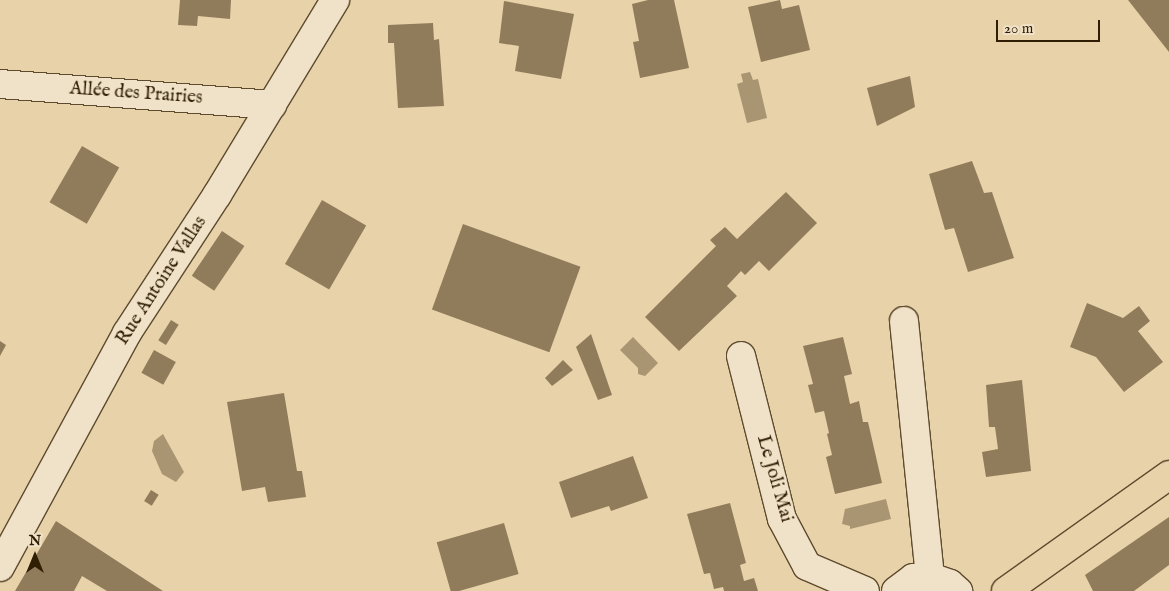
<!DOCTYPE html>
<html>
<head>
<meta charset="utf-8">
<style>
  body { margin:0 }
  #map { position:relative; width:1169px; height:591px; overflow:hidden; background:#e8d2aa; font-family:"IM FELL English",serif }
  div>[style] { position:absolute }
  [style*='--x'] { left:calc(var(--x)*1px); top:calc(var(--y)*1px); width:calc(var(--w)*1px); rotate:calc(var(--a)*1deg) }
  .water>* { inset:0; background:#a99572 }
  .building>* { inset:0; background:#907c5a; transform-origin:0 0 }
  .roads { filter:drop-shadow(1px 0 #5e4b2e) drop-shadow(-1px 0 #5e4b2e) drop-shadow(0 1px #5e4b2e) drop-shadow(0 -1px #5e4b2e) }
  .minor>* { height:28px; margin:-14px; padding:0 14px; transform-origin:14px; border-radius:14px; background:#f0e2c8 }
  .major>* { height:28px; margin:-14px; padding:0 14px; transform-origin:14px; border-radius:14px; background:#e8d2aa }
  span { translate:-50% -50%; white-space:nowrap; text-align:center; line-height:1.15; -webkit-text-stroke:4.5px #f0e2c8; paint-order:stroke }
  .street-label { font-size:19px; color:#301e04 }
  .north { position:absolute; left:10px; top:531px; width:50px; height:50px; -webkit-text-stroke:4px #f0e2c8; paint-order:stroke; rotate:0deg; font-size:14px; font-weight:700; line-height:20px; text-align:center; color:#301e04 }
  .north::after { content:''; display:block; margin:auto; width:18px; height:22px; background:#301e04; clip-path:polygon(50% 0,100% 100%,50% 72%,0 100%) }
  .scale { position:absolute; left:996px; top:20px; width:104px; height:22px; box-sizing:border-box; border:2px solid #301e04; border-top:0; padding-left:6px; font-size:15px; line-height:18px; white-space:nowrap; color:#301e04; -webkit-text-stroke:4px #f0e2c8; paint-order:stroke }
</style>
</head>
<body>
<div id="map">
  <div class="water">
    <div style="clip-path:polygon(750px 72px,753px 80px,758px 79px,767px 118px,747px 123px,737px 84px,743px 82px,741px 74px)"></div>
    <div style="clip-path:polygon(633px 337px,658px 363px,645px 376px,638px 374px,638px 368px,620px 350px)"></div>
    <div style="clip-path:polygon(163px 434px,184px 472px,176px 482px,162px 474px,152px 451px,154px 441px)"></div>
    <div style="clip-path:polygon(886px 499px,891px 519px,850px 529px,850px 526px,842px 524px,845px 509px)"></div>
  </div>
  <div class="building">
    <div style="clip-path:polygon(180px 0,231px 0,230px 19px,198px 16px,197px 26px,178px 25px)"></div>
    <div style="clip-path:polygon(648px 0,674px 0,689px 68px,640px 78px,633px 42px,639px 41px,632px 4px)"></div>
    <div style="clip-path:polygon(780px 0,782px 9px,799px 5px,810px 50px,761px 62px,748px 7px)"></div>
    <div style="clip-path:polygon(1128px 0,1169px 0,1169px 52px)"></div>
    <div style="clip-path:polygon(504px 1px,574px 14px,561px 79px,515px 71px,519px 46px,499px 43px)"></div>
    <div style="clip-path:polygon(433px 23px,434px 40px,439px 39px,444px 106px,398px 108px,394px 43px,388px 43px,388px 25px)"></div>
    <div style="clip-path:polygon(910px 76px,915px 107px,877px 126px,867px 88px)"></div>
    <div style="left:82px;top:146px;width:43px;height:65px;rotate:30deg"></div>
    <div style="clip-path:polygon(972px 161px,984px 193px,992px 192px,1014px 258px,968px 272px,954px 228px,945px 230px,929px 174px)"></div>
    <div style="clip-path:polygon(786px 192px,817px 223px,769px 271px,759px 261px,745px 275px,741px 271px,727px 286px,737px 296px,679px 351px,645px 317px,716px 246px,710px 240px,725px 227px,737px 239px)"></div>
    <div style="left:322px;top:200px;width:51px;height:74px;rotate:30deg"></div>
    <div style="left:463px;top:224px;width:125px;height:91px;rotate:20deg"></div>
    <div style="left:222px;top:231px;width:27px;height:54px;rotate:34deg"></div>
    <div style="clip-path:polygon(1087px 303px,1123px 318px,1139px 306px,1150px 321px,1138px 331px,1163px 362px,1124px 392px,1096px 357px,1070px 347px)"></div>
    <div style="left:171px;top:320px;width:9px;height:24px;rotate:32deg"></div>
    <div style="clip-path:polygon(591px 334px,612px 395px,598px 400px,576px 347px)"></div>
    <div style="clip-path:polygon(843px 337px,852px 374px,844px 376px,850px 404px,859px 401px,863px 422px,868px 422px,882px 483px,835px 494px,826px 457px,832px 455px,827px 434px,829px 433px,824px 411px,815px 413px,808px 385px,813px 384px,803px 346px)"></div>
    <div style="clip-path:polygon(0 341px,6px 345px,0 356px)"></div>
    <div style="left:154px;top:350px;width:25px;height:26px;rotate:29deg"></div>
    <div style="clip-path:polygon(563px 360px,573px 370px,552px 386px,545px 378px)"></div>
    <div style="clip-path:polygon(1022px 380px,1031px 471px,986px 477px,982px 452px,998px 449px,995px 427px,989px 427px,986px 385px)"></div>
    <div style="clip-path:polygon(284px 393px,297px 471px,302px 471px,306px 497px,268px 502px,265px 487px,242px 491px,227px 402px)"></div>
    <div style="clip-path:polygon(633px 456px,648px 498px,611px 511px,609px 506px,571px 518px,559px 482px)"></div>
    <div style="left:151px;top:490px;width:9px;height:13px;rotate:32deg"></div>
    <div style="clip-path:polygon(730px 503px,746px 563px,740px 565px,744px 581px,754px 578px,758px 591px,724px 591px,723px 587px,714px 589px,710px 573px,704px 574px,687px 514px)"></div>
    <div style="clip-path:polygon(1169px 517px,1169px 565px,1134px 591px,1093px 591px,1085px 575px)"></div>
    <div style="clip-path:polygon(56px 521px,146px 580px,163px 591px,107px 591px,82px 576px,74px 591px,15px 591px)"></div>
    <div style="left:504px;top:523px;width:53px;height:70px;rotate:74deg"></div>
  </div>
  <div class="roads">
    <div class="minor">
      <div style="--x:0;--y:84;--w:273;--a:4.4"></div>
      <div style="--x:904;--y:321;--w:257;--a:84.2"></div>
      <div style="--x:741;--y:356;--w:168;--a:75.9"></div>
      <div style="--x:782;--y:519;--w:53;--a:62"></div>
      <div style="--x:807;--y:566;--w:63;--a:23.3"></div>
      <div style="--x:0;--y:567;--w:266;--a:-61.5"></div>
      <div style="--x:127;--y:333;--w:165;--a:-56.9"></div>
      <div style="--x:217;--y:195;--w:228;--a:-58.8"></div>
      <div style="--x:896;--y:591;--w:21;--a:-37"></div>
      <div style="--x:913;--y:578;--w:17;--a:-3"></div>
      <div style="--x:930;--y:577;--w:21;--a:19"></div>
      <div style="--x:950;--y:584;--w:11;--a:41"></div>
    </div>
    <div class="major">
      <div style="--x:1006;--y:591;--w:200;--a:-35.4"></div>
    </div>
  </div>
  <div class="street-label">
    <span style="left:136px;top:94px;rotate:4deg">Allée des Prairies</span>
    <span style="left:162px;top:281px;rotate:-57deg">Rue Antoine Vallas</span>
    <span style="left:774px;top:479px;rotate:74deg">Le Joli Mai</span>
  </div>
  <div class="north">N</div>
  <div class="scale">20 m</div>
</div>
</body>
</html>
